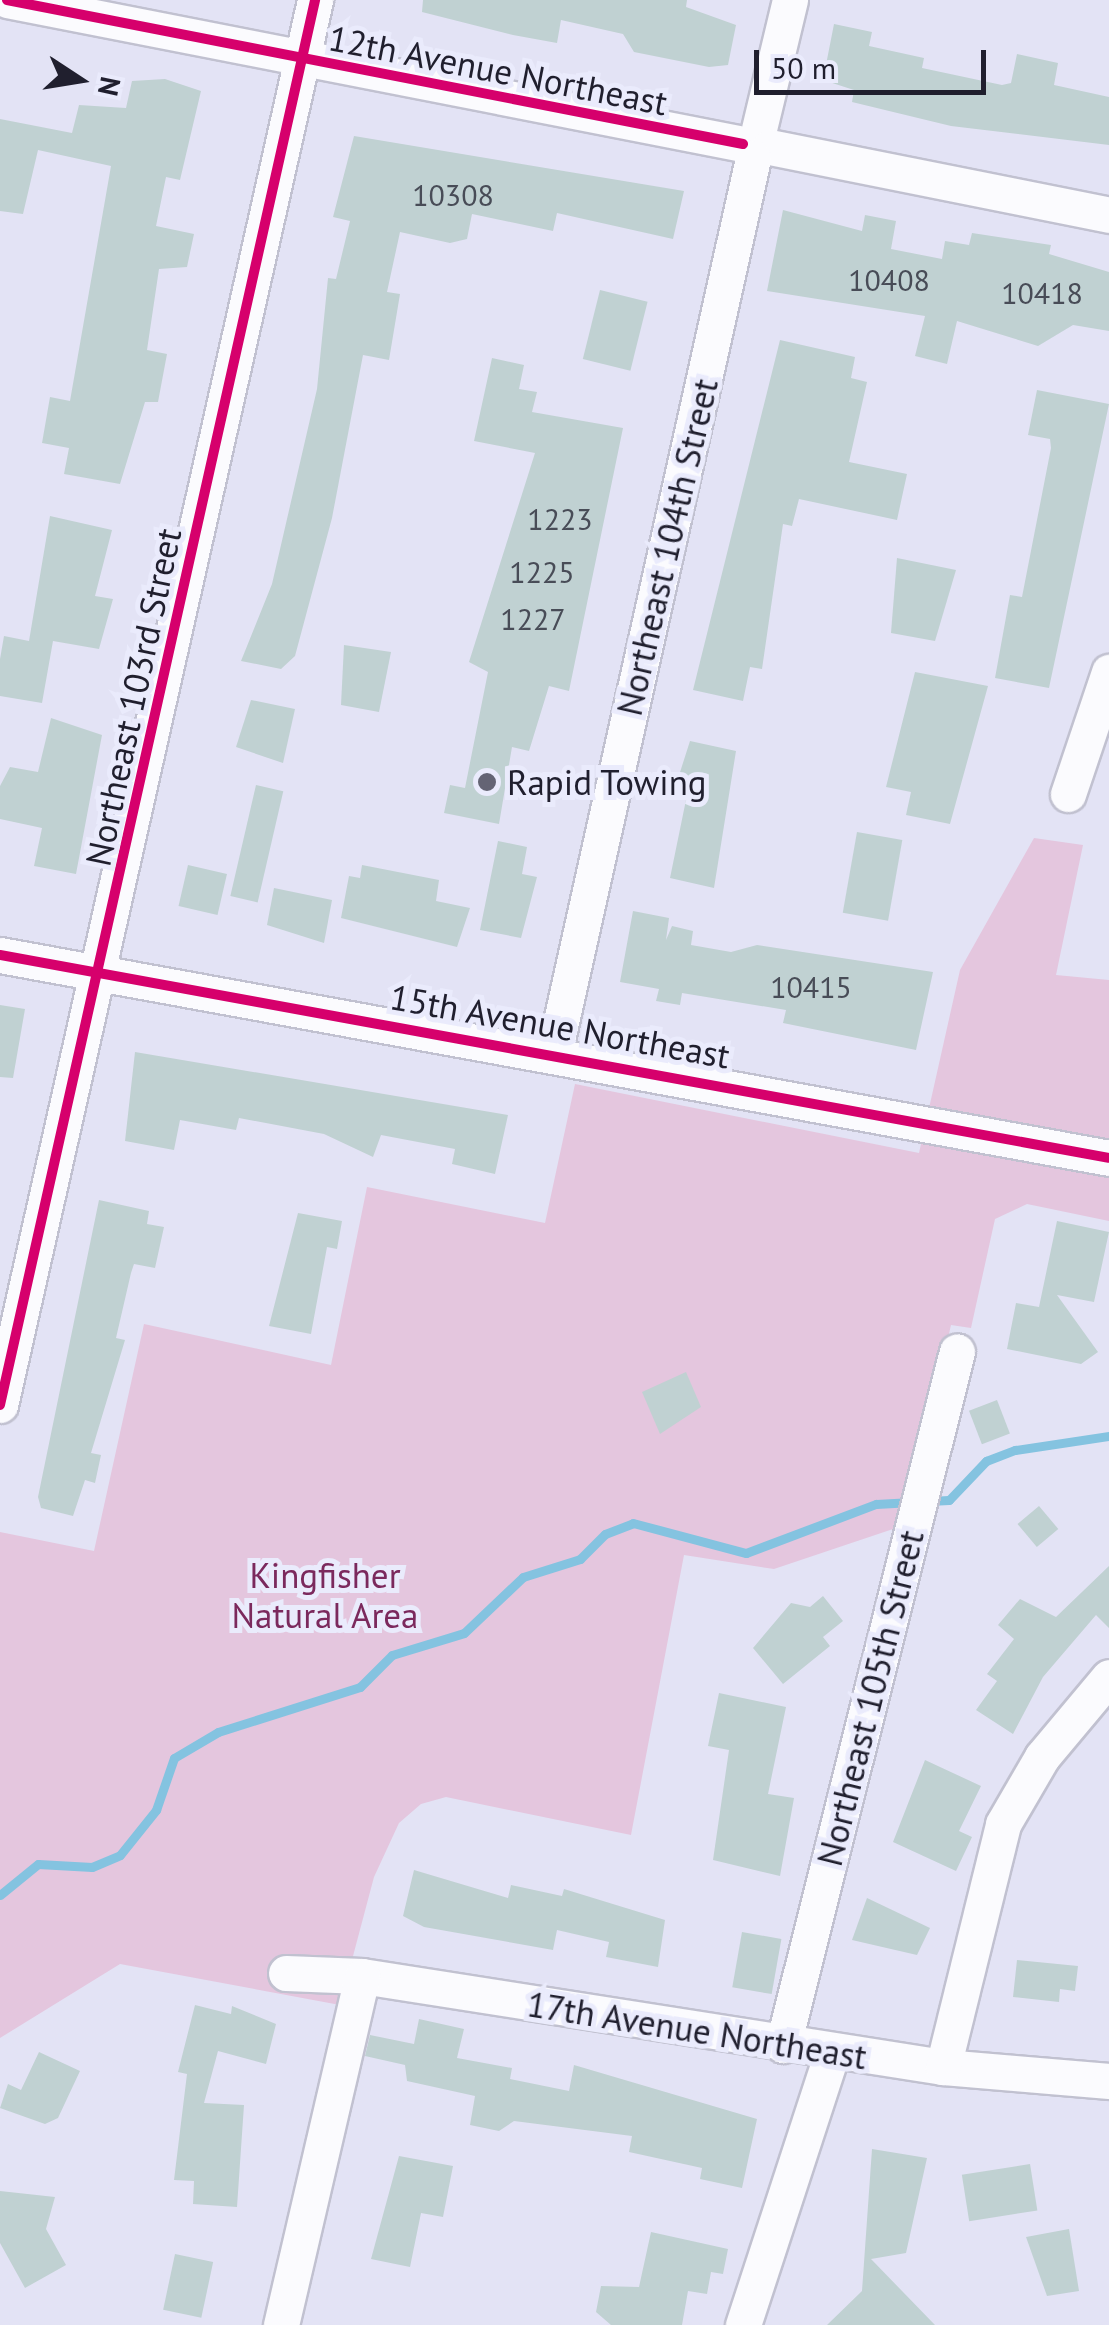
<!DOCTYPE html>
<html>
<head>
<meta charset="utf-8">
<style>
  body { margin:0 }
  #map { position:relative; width:1109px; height:2325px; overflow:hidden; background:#e3e3f5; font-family:"PT Sans",sans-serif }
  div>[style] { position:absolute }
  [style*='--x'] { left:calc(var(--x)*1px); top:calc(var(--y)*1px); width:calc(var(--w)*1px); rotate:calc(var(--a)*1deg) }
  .green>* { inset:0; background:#e4c6de }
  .stream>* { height:9px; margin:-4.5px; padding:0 4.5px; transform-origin:4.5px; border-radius:4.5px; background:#84c3e0 }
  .building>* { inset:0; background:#c0d1d2; transform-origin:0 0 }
  .roads { filter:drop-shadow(2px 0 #c1c1d0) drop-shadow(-2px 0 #c1c1d0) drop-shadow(0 2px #c1c1d0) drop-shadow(0 -2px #c1c1d0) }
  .minor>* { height:35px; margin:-17.5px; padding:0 17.5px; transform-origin:17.5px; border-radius:17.5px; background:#fbfbfe }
  .cycleway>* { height:10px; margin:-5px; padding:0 5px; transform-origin:5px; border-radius:5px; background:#d6006c }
  .dots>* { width:28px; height:28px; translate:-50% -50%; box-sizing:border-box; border:5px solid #eaebfc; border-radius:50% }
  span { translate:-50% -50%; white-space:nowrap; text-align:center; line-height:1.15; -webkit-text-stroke:10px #eaebfc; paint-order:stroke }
  .number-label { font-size:30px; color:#484c57 }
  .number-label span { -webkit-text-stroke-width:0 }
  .street-label { font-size:35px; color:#201f2e }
  .poi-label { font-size:35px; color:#201f2e }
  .left { translate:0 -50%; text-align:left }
  .park-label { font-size:35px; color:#7b295d }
  .north { position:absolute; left:30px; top:30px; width:100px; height:100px; -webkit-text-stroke:8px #eaebfc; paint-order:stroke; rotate:102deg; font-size:28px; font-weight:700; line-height:40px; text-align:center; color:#201f2e }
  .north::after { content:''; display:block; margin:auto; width:35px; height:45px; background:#201f2e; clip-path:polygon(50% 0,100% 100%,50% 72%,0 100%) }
  .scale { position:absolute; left:754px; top:50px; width:232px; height:45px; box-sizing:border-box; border:5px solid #201f2e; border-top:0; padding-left:12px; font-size:30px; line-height:35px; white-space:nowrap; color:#201f2e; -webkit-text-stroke:8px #eaebfc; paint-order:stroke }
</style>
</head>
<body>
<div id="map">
  <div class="green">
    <div style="clip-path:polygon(1034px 838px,1083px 845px,1056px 975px,1109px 980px,1109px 1221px,1027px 1204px,995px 1219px,971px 1328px,951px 1325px,905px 1525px,774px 1569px,684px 1555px,631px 1835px,446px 1797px,421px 1804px,399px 1823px,374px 1877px,340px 2005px,120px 1964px,0 2038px,0 1532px,94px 1551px,144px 1324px,331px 1365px,367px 1187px,545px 1223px,575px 1084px,919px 1153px,960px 970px)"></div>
  </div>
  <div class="stream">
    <div style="--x:928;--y:1501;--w:21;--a:-3"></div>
    <div style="--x:949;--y:1500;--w:54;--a:-46.5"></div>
    <div style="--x:986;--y:1461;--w:31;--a:-21"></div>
    <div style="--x:1015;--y:1450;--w:95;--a:-8.5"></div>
    <div style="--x:0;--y:1895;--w:49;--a:-39.2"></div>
    <div style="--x:38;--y:1864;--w:54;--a:3.2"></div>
    <div style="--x:92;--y:1867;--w:30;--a:-23"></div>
    <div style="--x:120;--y:1855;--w:58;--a:-51.3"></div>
    <div style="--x:156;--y:1810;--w:55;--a:-70.9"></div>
    <div style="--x:174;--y:1758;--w:51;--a:-30.6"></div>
    <div style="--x:218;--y:1732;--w:149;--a:-17.6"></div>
    <div style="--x:360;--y:1687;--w:45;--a:-45"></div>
    <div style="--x:392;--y:1655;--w:75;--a:-17"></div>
    <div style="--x:464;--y:1633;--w:81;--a:-43.5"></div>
    <div style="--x:523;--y:1577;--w:60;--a:-17.5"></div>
    <div style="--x:580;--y:1559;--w:35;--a:-45"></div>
    <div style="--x:605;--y:1534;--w:30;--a:-21"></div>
    <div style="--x:633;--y:1523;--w:117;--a:14.9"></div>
    <div style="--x:746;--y:1553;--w:139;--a:-20.7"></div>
    <div style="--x:876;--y:1504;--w:36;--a:-3"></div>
  </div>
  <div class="building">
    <div style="clip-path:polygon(423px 0,687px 0,686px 7px,736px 25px,728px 65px,709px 67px,634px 52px,623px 34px,561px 20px,557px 43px,513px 35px,422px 12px)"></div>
    <div style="clip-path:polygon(834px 24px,872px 32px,869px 46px,924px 58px,922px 68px,1002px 85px,1011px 83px,1017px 54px,1058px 63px,1054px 85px,1109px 97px,1109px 145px,951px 126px,852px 102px,854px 90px,823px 80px)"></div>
    <div style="clip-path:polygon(165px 79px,201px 91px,180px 180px,166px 177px,156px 226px,194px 234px,187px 267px,159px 269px,147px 350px,167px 354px,158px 402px,145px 402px,120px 484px,64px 474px,69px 448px,42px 443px,50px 397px,70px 401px,111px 166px,38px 150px,23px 214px,0 211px,0 119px,72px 133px,79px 105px,126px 108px,132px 81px)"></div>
    <div style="clip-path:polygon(354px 136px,684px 191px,673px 239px,557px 213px,553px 231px,472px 214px,467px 239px,450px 243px,400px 232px,387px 292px,400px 294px,389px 360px,363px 355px,332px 518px,295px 656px,281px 669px,241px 661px,272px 584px,317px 389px,328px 278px,336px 279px,350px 221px,333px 217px)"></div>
    <div style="clip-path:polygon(783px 210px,862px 231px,865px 215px,896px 221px,891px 249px,942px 259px,945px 241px,969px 245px,972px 233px,1051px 245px,1049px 254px,1109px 272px,1109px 331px,1073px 325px,1038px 346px,957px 321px,947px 364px,915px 356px,925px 316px,767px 291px)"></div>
    <div style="left:600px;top:290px;width:49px;height:71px;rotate:14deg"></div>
    <div style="clip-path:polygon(780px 340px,855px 357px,851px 378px,867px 382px,849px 462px,907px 474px,897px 520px,799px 499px,792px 526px,783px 524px,762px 669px,750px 667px,743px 701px,693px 690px)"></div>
    <div style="clip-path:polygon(492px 358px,524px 365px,519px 389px,537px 392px,532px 412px,623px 428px,569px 691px,549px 686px,529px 751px,512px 747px,499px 824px,444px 813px,450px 785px,465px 788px,488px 672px,469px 662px,535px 453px,474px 441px)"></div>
    <div style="clip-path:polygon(1037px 390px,1109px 404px,1049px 688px,995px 678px,1010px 595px,1022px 597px,1051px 448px,1050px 439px,1028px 435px)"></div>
    <div style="clip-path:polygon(50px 516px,112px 530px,95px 596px,113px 599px,99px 649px,53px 641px,42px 703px,0 696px,0 659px,4px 636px,29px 641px)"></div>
    <div style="clip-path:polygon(897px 558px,956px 570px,935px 641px,891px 633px)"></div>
    <div style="clip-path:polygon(344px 645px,391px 652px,379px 712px,341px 705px)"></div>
    <div style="clip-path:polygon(915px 672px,988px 686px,950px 824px,906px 815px,911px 792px,886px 787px)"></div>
    <div style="clip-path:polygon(251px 700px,295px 709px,283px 763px,236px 747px)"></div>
    <div style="clip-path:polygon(51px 718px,102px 735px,76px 874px,34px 866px,42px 828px,0 819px,0 786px,10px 767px,38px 772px)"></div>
    <div style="clip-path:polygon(690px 741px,736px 751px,714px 888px,670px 878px,687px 795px,674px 791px)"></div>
    <div style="left:256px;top:785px;width:28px;height:114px;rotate:13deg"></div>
    <div style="left:857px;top:832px;width:46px;height:82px;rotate:10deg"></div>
    <div style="clip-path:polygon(498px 841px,527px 847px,522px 874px,537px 877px,521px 938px,480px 930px)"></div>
    <div style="left:188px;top:865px;width:40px;height:42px;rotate:13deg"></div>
    <div style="clip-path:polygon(362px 865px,439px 880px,436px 901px,470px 908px,457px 947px,341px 918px,349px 876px,360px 878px)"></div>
    <div style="clip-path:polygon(274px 888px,332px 900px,324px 943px,267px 925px)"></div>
    <div style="clip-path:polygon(633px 911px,669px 918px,666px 940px,672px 926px,693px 931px,691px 945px,731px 952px,757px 945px,933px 972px,916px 1050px,783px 1023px,786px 1010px,682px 993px,680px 1005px,656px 1001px,659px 989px,620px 982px)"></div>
    <div style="clip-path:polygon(0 1005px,25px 1009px,13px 1078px,0 1077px)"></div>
    <div style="clip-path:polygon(135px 1052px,508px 1115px,495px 1174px,452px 1164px,455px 1149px,381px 1135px,373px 1157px,324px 1134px,239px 1118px,236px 1130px,180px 1120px,174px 1150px,125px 1141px)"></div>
    <div style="clip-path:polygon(99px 1200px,149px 1211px,147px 1224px,164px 1227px,155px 1268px,134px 1264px,131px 1273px,116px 1338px,125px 1340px,91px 1453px,101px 1455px,95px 1483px,85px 1480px,73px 1516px,41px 1508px,38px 1497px)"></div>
    <div style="clip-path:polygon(298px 1213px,342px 1221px,337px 1249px,327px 1247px,311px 1334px,269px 1326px)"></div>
    <div style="clip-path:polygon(1057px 1221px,1109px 1232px,1094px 1302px,1057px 1295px,1098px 1352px,1081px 1364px,1007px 1349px,1016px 1303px,1039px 1307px)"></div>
    <div style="clip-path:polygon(686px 1372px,701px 1407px,660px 1434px,642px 1392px)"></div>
    <div style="left:997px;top:1400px;width:36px;height:30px;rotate:69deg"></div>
    <div style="left:1039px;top:1506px;width:30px;height:28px;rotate:50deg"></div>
    <div style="clip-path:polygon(1109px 1566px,1109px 1628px,1096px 1615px,1043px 1677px,1013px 1734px,976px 1710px,997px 1681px,987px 1674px,1014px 1639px,998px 1625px,1020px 1599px,1056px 1617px)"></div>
    <div style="clip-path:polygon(823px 1596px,843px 1621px,823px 1637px,830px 1646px,783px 1684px,753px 1648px,791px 1603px,810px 1607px)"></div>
    <div style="clip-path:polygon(719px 1693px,786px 1707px,768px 1794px,794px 1798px,780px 1876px,713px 1860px,729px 1750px,708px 1746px)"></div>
    <div style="clip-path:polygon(925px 1760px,981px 1786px,959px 1831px,972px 1837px,956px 1871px,893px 1842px)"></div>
    <div style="clip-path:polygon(414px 1870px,508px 1898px,511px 1885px,562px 1896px,564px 1889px,665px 1920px,658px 1967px,606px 1957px,609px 1942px,557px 1930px,553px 1950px,424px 1927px,403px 1916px)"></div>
    <div style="clip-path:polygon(867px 1898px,930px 1928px,917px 1955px,852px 1940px)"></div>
    <div style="left:742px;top:1932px;width:40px;height:56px;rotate:10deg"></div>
    <div style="clip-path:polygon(1017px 1960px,1078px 1966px,1075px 1991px,1060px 1989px,1059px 2002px,1013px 1997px)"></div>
    <div style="clip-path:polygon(195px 2005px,231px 2014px,232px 2006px,276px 2024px,266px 2064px,218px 2051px,204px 2103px,244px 2105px,237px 2207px,193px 2204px,194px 2181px,174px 2180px,187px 2074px,178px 2072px)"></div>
    <div style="clip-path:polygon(419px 2019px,464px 2029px,457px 2058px,512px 2068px,510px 2079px,569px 2091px,574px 2065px,757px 2119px,742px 2188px,700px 2179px,702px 2168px,629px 2152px,632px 2136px,514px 2121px,499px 2131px,470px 2125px,475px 2096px,407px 2081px,405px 2065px,365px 2056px,370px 2035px,414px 2044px)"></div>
    <div style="clip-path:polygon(39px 2052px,80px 2071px,58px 2118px,45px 2124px,0 2108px,8px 2084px,21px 2090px)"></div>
    <div style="clip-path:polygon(872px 2149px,927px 2158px,906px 2253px,871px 2259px,935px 2325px,827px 2325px,862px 2291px)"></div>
    <div style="clip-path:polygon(399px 2156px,453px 2166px,443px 2217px,421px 2213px,410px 2267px,371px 2259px)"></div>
    <div style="left:1030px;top:2164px;width:47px;height:69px;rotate:81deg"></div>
    <div style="clip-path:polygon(0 2191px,55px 2197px,46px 2229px,66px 2265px,25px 2288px,0 2243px)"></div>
    <div style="clip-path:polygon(1069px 2229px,1079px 2291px,1047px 2296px,1026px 2237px)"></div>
    <div style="clip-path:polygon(651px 2232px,728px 2249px,723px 2274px,711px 2272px,707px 2294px,688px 2291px,682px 2325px,611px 2325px,596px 2312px,601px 2286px,639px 2287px)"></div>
    <div style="left:175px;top:2254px;width:39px;height:57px;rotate:12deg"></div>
  </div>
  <div class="roads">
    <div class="minor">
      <div style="--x:7;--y:0;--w:750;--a:11.07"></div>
      <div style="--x:759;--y:129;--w:133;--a:-76.5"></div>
      <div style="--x:770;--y:147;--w:346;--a:11.3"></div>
      <div style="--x:1068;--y:794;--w:129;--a:-71.4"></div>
      <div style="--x:0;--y:955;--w:1127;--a:10.37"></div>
      <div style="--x:554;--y:1053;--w:917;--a:-77.46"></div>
      <div style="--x:0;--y:1405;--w:1440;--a:-77.36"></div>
      <div style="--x:286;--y:1973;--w:76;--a:2.3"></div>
      <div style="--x:362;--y:1976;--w:588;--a:8.9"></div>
      <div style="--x:943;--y:2067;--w:167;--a:4.8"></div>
      <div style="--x:783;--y:2045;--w:715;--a:-75.92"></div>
      <div style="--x:943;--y:2067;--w:250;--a:-76.1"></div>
      <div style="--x:1003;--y:1824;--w:78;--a:-59.8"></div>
      <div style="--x:1042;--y:1757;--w:104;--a:-50.1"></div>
      <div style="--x:281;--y:2325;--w:358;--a:-76.9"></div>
      <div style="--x:743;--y:2325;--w:287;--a:-71.9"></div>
    </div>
  </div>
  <div class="cycleway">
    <div style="--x:7;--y:0;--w:750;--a:11.07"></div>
    <div style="--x:0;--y:955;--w:1127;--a:10.37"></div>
    <div style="--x:0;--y:1405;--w:1440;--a:-77.36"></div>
  </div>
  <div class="dots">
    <div style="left:487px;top:782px;background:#646474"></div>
  </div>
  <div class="number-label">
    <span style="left:453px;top:195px">10308</span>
    <span style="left:889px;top:280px">10408</span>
    <span style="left:1042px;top:293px">10418</span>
    <span style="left:560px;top:519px">1223</span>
    <span style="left:542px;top:572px">1225</span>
    <span style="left:533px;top:619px">1227</span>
    <span style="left:811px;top:987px">10415</span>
  </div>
  <div class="street-label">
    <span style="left:498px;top:70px;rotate:11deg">12th Avenue Northeast</span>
    <span style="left:667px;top:547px;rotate:-77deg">Northeast 104th Street</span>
    <span style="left:133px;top:697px;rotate:-78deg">Northeast 103rd Street</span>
    <span style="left:560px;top:1026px;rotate:10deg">15th Avenue Northeast</span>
    <span style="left:870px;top:1698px;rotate:-76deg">Northeast 105th Street</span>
    <span style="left:697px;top:2030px;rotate:9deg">17th Avenue Northeast</span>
  </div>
  <div class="poi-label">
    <span class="left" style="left:507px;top:782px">Rapid Towing</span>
  </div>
  <div class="park-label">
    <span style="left:325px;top:1595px">Kingfisher<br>Natural Area</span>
  </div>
  <div class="north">N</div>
  <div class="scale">50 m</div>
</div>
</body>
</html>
